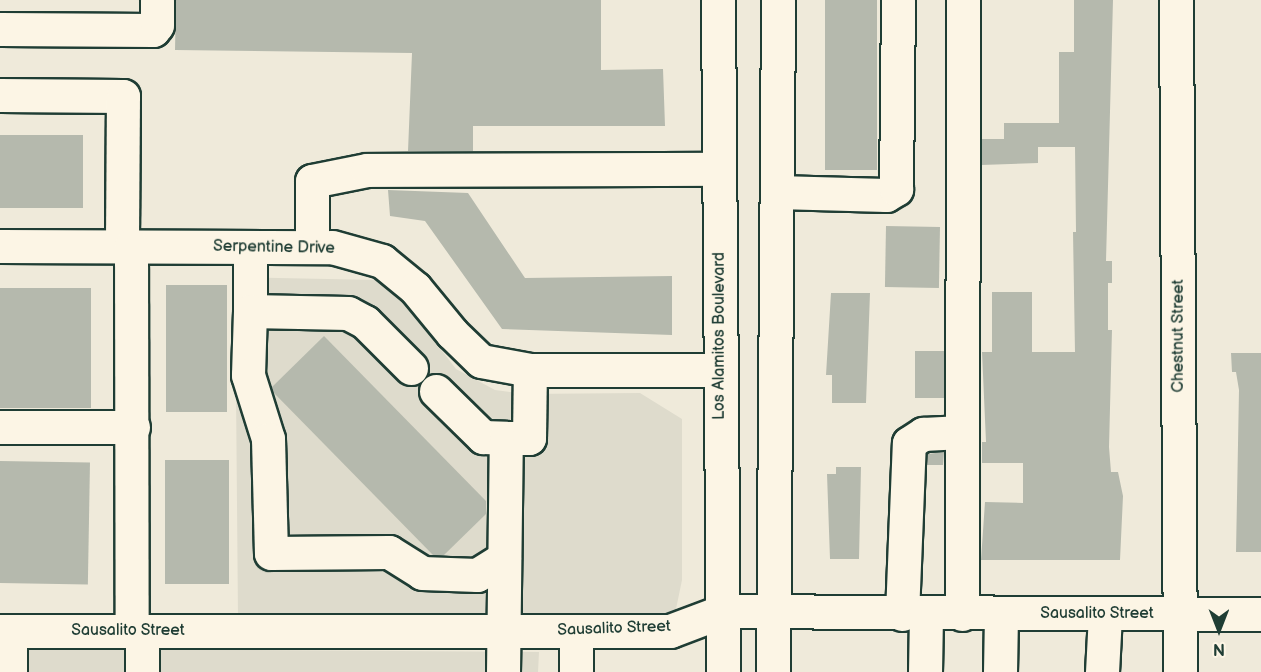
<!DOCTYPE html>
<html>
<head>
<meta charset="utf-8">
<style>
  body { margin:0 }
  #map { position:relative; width:1261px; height:672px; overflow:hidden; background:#efeada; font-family:"Balsamiq Sans",sans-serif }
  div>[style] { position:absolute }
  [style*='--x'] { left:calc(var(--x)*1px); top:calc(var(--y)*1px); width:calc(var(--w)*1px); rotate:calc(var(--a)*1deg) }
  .built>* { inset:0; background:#dedbcc }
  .building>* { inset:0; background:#b5b9ad; transform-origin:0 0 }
  .roads { filter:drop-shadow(2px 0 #1f3d34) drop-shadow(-2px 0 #1f3d34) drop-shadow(0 2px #1f3d34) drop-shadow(0 -2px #1f3d34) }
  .minor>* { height:33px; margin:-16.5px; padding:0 16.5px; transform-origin:16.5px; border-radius:16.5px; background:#fcf5e5 }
  .major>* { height:33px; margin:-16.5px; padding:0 16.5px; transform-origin:16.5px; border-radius:16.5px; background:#fcf5e5 }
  span { translate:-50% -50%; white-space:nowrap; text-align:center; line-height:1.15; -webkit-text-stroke:4.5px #fcf5e5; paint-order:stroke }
  .street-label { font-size:16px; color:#1f3d34 }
  .north { position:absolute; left:1189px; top:600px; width:60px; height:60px; -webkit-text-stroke:4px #fcf5e5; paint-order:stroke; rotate:180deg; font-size:16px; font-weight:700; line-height:24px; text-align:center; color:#1f3d34 }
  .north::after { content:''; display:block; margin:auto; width:21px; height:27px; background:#1f3d34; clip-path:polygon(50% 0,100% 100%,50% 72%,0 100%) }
</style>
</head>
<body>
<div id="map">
  <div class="built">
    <div style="clip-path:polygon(235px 277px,376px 280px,400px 296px,456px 369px,495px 390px,525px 394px,640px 393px,682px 419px,682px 580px,676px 609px,667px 617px,238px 617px)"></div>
    <div style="clip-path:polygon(0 648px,539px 652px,538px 672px,0 672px)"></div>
  </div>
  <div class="building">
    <div style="clip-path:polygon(176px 0,601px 0,601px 70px,663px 69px,665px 126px,473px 126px,473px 151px,408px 151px,412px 53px,175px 50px)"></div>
    <div style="left:825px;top:0;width:52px;height:170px"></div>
    <div style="clip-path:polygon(1074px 0,1113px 0,1106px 261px,1112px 261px,1112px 283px,1108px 283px,1108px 330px,1112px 330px,1109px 447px,1111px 472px,1118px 472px,1123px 496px,1120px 560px,981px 560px,985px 502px,1023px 503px,1023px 463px,982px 463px,982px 442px,986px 442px,982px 352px,992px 352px,992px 292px,1032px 292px,1032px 352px,1075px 352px,1073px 232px,1076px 232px,1075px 147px,1038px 147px,1038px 163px,981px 165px,982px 139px,1004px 139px,1004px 123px,1059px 123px,1059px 52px,1074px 52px)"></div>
    <div style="left:0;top:135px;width:83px;height:73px"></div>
    <div style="clip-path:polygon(388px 190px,468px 193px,525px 278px,672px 276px,672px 335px,502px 329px,425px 221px,390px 216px)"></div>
    <div style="left:886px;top:226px;width:54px;height:61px;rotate:1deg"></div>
    <div style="left:166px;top:285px;width:61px;height:127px"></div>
    <div style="left:0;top:288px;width:91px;height:120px"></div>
    <div style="clip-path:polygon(831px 293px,870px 293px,866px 403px,832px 403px,832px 375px,826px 375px)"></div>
    <div style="clip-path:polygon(324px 336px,486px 501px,486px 514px,444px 555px,433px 555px,273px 392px,272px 387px)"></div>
    <div style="left:915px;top:351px;width:29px;height:47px"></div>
    <div style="clip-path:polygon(1231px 353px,1261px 353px,1261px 552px,1236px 552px,1239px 390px,1236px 372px,1232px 372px)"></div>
    <div style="clip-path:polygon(944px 452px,943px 465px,927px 465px,927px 454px)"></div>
    <div style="left:165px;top:460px;width:64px;height:124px"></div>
    <div style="left:0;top:461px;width:90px;height:122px;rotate:1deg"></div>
    <div style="clip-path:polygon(836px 467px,861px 467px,859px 559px,830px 559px,827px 474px,836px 474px)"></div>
  </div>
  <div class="roads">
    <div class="minor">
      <div style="--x:1176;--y:0;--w:672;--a:89.66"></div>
      <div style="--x:0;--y:29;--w:153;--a:0.4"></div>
      <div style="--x:153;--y:30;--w:6;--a:-51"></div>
      <div style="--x:157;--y:25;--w:25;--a:-90"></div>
      <div style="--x:0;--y:95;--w:123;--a:0.5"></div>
      <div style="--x:123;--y:96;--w:150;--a:90.4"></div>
      <div style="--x:777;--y:192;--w:109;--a:1.6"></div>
      <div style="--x:886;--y:195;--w:12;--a:-31"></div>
      <div style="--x:896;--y:189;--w:189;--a:-89.4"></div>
      <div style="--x:0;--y:246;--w:332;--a:0.2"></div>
      <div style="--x:332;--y:247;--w:52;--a:15.6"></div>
      <div style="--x:382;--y:261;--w:43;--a:39.3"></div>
      <div style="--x:415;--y:288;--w:58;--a:50.6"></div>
      <div style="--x:452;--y:333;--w:40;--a:44"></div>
      <div style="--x:481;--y:361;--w:50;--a:10.4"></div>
      <div style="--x:530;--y:370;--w:188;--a:0"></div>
      <div style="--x:131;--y:246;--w:385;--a:89.9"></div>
      <div style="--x:250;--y:247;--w:64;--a:90"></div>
      <div style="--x:312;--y:247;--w:66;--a:-90"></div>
      <div style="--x:312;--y:181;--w:56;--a:-11.3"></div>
      <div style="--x:367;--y:170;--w:352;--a:-0.2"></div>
      <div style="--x:411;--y:368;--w:65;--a:-135"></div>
      <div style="--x:365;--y:322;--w:19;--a:-152"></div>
      <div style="--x:348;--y:313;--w:98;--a:-178.8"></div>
      <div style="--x:250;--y:311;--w:64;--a:91.8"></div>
      <div style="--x:248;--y:375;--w:67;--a:72.6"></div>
      <div style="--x:268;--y:439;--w:114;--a:88.5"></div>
      <div style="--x:271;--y:553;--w:118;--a:-0.5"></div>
      <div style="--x:389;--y:552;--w:39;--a:32"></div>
      <div style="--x:422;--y:573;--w:55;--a:2.1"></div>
      <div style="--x:477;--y:575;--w:32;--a:-32"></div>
      <div style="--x:436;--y:391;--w:66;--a:44.4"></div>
      <div style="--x:483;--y:437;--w:23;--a:2"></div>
      <div style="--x:0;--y:427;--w:133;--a:0"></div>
      <div style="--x:902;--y:614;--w:171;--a:-87.7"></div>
      <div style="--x:909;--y:443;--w:17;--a:-33"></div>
      <div style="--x:923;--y:434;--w:39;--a:-3"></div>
      <div style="--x:962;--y:614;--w:614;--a:-89.91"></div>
      <div style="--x:0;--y:631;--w:670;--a:0"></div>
      <div style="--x:670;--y:631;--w:57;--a:-20.7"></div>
      <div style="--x:723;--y:611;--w:538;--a:0.32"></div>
      <div style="--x:10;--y:631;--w:41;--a:90"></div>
      <div style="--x:142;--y:631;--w:41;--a:90"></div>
      <div style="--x:503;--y:672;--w:234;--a:-89.3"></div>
      <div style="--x:506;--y:438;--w:23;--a:0"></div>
      <div style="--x:529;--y:438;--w:68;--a:-89.2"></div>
      <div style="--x:576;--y:672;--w:41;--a:-90"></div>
      <div style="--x:925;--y:672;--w:58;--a:-89"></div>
      <div style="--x:1000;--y:672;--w:58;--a:-89"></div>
      <div style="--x:1102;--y:672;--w:58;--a:-87"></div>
    </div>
    <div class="major">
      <div style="--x:718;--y:0;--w:672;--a:89.57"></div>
      <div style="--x:773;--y:672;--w:672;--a:-89.57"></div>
    </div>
  </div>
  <div class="street-label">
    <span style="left:274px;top:248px;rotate:1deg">Serpentine Drive</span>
    <span style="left:720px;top:336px;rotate:-90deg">Los Alamitos Boulevard</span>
    <span style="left:1179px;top:336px;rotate:-90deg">Chestnut Street</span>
    <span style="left:1097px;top:614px">Sausalito Street</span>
    <span style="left:614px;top:629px;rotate:-2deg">Sausalito Street</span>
    <span style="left:128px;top:631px">Sausalito Street</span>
  </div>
  <div class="north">N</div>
</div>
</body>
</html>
